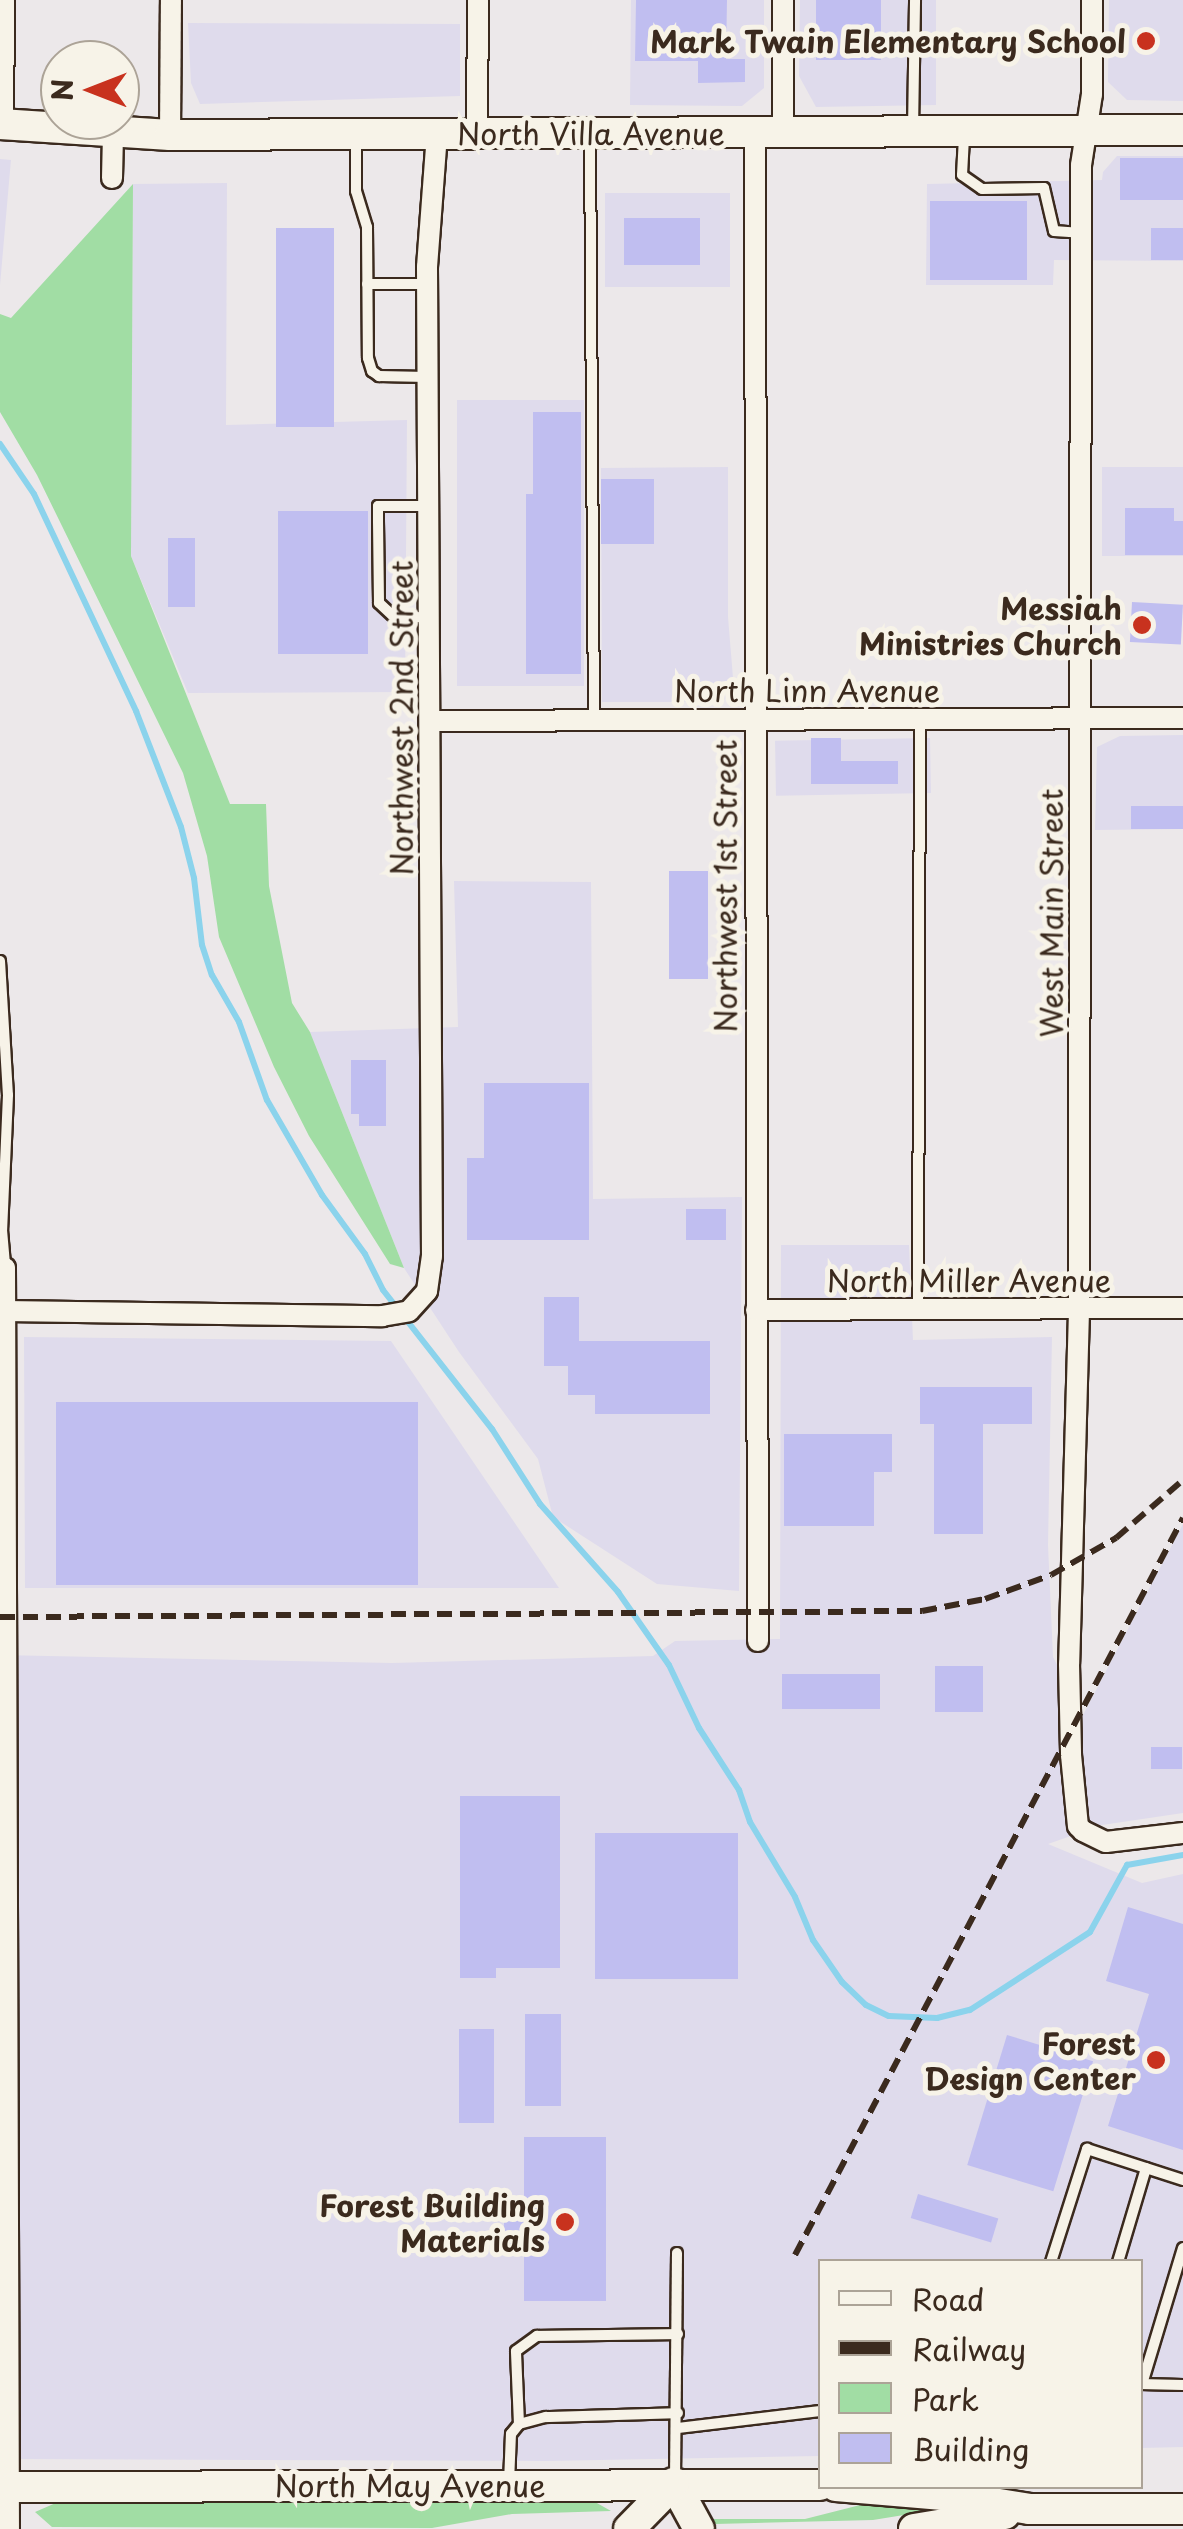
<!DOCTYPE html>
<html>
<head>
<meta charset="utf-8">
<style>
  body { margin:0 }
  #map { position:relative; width:1183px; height:2529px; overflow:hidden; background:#ece8ea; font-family:"Playpen Sans",sans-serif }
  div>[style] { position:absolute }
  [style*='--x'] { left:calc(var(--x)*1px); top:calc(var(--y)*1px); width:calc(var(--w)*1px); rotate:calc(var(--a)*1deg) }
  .built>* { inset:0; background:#dfdbec; transform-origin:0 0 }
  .green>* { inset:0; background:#a1dda4 }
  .stream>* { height:6px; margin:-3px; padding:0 3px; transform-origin:3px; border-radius:3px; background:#8bd3ec }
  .building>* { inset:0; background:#c0bef0; transform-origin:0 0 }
  .roads { filter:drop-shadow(2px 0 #3b2a1e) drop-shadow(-2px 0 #3b2a1e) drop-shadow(0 2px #3b2a1e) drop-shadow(0 -2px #3b2a1e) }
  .lane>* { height:10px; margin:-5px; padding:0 5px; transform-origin:5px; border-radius:5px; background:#f7f3e8 }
  .street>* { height:20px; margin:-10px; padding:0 10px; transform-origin:10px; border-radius:10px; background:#f7f3e8 }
  .secondary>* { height:30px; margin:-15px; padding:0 15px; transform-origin:15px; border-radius:15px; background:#f7f3e8 }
  .rail>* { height:6px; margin-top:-3px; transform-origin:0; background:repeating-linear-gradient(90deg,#3b2a1e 0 15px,transparent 0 23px) }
  .dots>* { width:28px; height:28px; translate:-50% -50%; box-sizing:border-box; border:5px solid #f7f3e8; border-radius:50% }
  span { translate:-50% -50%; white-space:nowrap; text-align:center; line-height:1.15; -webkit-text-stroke:10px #f7f3e8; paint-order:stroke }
  .poi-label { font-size:30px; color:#3b2a1e; font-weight:700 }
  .right { translate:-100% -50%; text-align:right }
  .street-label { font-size:30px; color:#3b2a1e }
  .legend { position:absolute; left:818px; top:2259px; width:325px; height:230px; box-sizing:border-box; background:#f7f3e8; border:2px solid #aca397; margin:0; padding:12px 18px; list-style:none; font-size:30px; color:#3b2a1e }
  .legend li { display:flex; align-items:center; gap:20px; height:50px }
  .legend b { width:50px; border:2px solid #aca397 }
  .north { position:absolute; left:40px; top:40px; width:100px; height:100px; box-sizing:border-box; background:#f7f3e8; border:2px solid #aca397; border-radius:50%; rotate:270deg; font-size:28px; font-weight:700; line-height:40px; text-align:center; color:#3b2a1e }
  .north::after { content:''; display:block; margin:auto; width:35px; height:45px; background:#c8321e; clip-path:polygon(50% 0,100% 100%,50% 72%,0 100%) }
</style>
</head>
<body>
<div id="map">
  <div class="built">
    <div style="clip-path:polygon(631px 0,764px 0,764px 88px,742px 106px,630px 105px)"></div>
    <div style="clip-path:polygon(800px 0,936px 0,936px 105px,816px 107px,799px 76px)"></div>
    <div style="clip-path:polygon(1109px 0,1183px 0,1183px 101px,1127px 100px,1108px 82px)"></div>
    <div style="clip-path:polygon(188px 23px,460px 24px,460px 96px,200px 104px,191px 83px)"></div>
    <div style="clip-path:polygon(1117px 156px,1183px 156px,1183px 261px,1054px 260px,1053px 285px,926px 285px,927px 184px,1102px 180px,1103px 172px)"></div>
    <div style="left:0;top:159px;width:11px;height:155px;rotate:5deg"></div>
    <div style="clip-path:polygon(227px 183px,226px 425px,407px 420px,405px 692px,188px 693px,131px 556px,133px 184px)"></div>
    <div style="left:730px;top:193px;width:94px;height:125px;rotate:90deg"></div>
    <div style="left:457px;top:400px;width:127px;height:286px"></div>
    <div style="clip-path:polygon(728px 467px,728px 617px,734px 690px,722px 702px,602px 702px,601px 468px)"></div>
    <div style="left:1102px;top:467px;width:81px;height:89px"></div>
    <div style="clip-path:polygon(1183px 735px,1183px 829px,1095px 830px,1097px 747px,1120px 736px)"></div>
    <div style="left:930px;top:738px;width:55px;height:155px;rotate:89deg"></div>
    <div style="clip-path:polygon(454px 881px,591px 882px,593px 1199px,742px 1197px,739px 1591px,657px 1584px,553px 1517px,538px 1459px,459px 1352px,404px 1268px,310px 1032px,458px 1027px)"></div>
    <div style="clip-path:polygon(781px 1245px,909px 1245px,913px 1340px,1052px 1337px,1048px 1545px,1053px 1657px,1083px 1715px,1183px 1524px,1183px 1813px,1102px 1825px,1048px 1844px,1142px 1883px,1183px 1874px,1183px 2447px,1141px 2448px,1140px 2262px,820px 2262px,820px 2456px,545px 2461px,0 2459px,0 1655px,392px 1663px,653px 1656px,675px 1641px,780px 1639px)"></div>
    <div style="clip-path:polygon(24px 1337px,391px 1341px,559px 1588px,25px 1588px)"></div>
  </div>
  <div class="green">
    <div style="clip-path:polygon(133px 184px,131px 556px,230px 804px,266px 804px,269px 886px,292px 1003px,310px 1032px,404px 1268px,390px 1264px,309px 1136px,274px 1067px,219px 937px,207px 856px,183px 773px,37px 475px,0 412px,0 314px,11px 318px)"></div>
    <div style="clip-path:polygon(588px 2498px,611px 2511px,512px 2514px,432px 2528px,52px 2527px,35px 2512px,65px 2499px)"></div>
    <div style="clip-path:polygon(876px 2501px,941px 2509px,873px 2520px,715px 2524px,711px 2519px,805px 2519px)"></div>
  </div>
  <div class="stream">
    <div style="--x:0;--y:444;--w:60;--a:55.8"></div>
    <div style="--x:34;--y:494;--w:240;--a:64.8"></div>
    <div style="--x:136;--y:711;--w:124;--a:68.8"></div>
    <div style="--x:181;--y:827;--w:53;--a:75.7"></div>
    <div style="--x:194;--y:878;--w:67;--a:83.2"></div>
    <div style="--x:202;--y:945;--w:32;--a:72"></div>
    <div style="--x:212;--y:975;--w:54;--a:60.1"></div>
    <div style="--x:239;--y:1022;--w:83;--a:70.3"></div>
    <div style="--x:267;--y:1100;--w:110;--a:59.9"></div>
    <div style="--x:322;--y:1195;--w:73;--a:53.9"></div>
    <div style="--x:365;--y:1254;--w:40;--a:63.4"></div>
    <div style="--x:383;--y:1290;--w:177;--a:51.9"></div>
    <div style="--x:492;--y:1429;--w:89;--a:57.4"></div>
    <div style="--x:540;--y:1504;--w:118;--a:48.4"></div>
    <div style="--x:618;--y:1592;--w:89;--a:55.1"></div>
    <div style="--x:669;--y:1665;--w:70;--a:64.5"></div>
    <div style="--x:699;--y:1728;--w:74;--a:57.2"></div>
    <div style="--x:739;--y:1790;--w:34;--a:71"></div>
    <div style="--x:750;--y:1822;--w:87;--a:59"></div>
    <div style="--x:795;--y:1897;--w:47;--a:67.3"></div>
    <div style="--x:813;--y:1940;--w:51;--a:55.4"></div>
    <div style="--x:842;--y:1982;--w:33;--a:44"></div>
    <div style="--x:866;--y:2005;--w:25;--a:26"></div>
    <div style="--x:889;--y:2016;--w:48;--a:2.4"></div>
    <div style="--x:937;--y:2018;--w:34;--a:-14"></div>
    <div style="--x:970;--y:2010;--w:143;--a:-33"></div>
    <div style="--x:1090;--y:1932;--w:77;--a:-61.1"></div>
    <div style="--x:1127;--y:1865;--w:57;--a:-10.1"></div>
  </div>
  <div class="building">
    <div style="clip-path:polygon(636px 0,727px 0,726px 59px,745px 59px,745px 82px,698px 83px,698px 61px,635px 61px)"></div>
    <div style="left:816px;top:0;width:65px;height:60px"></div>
    <div style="left:1120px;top:158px;width:63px;height:42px"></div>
    <div style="left:930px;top:201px;width:97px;height:79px"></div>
    <div style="left:624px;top:218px;width:76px;height:47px"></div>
    <div style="left:276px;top:228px;width:58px;height:199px"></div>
    <div style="left:1151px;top:228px;width:32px;height:32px"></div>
    <div style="clip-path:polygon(533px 412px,581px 412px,581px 674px,526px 674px,526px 494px,533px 494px)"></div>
    <div style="left:601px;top:479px;width:53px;height:65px"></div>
    <div style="clip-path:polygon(1125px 508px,1174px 508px,1174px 521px,1183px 521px,1183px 555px,1125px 555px)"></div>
    <div style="left:278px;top:511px;width:90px;height:143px"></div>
    <div style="left:168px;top:538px;width:27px;height:69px"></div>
    <div style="left:1132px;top:602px;width:51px;height:40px;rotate:3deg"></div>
    <div style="clip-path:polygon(811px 738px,841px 738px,841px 761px,898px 761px,898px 784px,811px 784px)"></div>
    <div style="left:1131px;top:806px;width:52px;height:23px"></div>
    <div style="left:669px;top:871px;width:39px;height:108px"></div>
    <div style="clip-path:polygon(351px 1060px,386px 1060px,386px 1126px,359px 1126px,359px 1114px,351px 1114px)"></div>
    <div style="clip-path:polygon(484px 1083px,589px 1083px,589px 1240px,467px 1240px,467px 1158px,484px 1158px)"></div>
    <div style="left:686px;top:1209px;width:40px;height:31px"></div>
    <div style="clip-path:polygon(544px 1297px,579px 1297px,579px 1341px,710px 1341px,710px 1414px,595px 1414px,595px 1395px,568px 1395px,568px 1366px,544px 1366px)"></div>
    <div style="clip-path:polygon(920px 1387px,1032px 1387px,1032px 1424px,983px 1424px,983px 1534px,934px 1534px,934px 1424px,920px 1424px)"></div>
    <div style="left:56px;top:1402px;width:362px;height:183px"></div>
    <div style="clip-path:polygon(784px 1434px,892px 1434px,892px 1472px,874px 1472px,874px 1526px,784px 1526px)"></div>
    <div style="left:935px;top:1666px;width:48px;height:46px"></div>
    <div style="left:782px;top:1674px;width:98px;height:35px"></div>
    <div style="left:1151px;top:1747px;width:31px;height:22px"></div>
    <div style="clip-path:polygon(460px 1796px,560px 1796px,560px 1968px,496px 1968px,496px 1978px,460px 1978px)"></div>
    <div style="left:595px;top:1833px;width:143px;height:146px"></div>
    <div style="clip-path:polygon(1128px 1907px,1183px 1924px,1183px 2150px,1108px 2126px,1149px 1994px,1106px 1981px)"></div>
    <div style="left:525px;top:2014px;width:36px;height:92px"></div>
    <div style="left:459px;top:2029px;width:35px;height:94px"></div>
    <div style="left:1007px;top:2035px;width:90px;height:136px;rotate:17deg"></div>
    <div style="clip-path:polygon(524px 2137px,606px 2137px,606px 2301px,524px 2301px,524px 2241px,504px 2241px,504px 2204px,524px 2204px)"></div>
    <div style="left:918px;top:2194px;width:84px;height:25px;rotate:17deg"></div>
  </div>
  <div class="roads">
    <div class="lane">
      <div style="--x:913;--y:130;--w:130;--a:-89.1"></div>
      <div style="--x:356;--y:136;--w:55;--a:90"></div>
      <div style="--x:356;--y:191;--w:38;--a:73"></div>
      <div style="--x:367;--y:227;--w:131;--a:89.6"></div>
      <div style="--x:368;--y:358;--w:14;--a:73"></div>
      <div style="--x:372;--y:371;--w:9;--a:36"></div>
      <div style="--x:379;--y:376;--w:48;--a:1.2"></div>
      <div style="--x:590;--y:136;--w:583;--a:89.61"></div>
      <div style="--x:964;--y:137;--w:38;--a:93"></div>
      <div style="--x:962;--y:175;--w:24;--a:35"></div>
      <div style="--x:982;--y:189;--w:62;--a:-0.9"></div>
      <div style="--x:1044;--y:188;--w:44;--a:76.9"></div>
      <div style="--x:1054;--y:231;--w:27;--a:4"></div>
      <div style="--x:367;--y:284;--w:59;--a:0"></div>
      <div style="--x:428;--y:618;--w:36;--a:-175"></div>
      <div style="--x:392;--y:615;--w:18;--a:-137"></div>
      <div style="--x:379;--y:603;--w:82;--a:-90.7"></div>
      <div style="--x:378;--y:521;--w:15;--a:-90"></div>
      <div style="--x:378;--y:506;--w:51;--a:0"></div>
      <div style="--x:0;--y:961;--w:134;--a:86.6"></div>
      <div style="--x:8;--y:1095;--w:135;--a:92.5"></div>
      <div style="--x:2;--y:1230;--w:37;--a:85"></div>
      <div style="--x:918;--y:1311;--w:591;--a:-89.81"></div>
      <div style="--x:1051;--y:2262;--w:119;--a:-72.3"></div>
      <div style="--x:1087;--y:2149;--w:101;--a:17.9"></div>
      <div style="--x:1118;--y:2262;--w:98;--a:-73.4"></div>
      <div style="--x:1140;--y:2384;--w:43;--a:1.3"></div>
      <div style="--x:1142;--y:2384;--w:142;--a:-73.2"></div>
      <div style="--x:519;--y:2424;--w:73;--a:-92.4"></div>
      <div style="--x:516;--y:2351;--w:26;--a:-36"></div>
      <div style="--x:537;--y:2336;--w:141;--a:-0.8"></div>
      <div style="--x:678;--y:2428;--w:143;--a:-6.8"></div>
      <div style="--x:675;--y:2482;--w:229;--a:-89.5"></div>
      <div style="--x:509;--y:2483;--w:49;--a:-87.7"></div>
      <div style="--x:511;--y:2434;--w:13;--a:-51"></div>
      <div style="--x:519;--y:2424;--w:28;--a:-15"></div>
      <div style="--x:546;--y:2417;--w:132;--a:-1.7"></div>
    </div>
    <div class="street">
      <div style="--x:1092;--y:0;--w:94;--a:90"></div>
      <div style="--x:1092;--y:94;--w:72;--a:98.8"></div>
      <div style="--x:1081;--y:165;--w:1146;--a:90.1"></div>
      <div style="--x:1079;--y:1311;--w:353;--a:91.6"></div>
      <div style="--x:1069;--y:1664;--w:91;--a:88.7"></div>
      <div style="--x:1071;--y:1755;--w:71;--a:84.4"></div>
      <div style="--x:1078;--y:1826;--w:7;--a:45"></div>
      <div style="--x:1083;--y:1831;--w:25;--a:26"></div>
      <div style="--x:1106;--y:1842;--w:78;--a:-6.7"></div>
      <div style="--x:3;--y:124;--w:124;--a:-89.5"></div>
      <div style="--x:755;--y:131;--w:1510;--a:89.89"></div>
      <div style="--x:783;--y:131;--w:131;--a:-90"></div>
      <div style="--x:477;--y:133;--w:133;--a:-89.6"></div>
      <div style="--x:170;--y:135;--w:135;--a:-89.6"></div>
      <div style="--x:112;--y:178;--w:44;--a:-88.7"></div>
      <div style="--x:432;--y:721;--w:751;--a:-0.23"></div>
      <div style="--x:0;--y:1268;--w:5;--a:0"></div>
      <div style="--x:5;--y:1268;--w:1261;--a:89.82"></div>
      <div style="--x:756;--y:1310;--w:427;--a:-0.3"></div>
      <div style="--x:5;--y:1311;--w:377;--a:0.8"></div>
      <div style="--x:382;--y:1316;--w:27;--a:-10"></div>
      <div style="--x:409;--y:1311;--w:27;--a:-48"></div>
      <div style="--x:427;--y:1291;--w:35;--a:-82"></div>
      <div style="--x:432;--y:1256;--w:989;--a:-90.29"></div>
      <div style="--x:427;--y:267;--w:133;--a:-85.7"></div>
    </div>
    <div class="secondary">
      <div style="--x:0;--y:124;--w:170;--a:3.7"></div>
      <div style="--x:170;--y:135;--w:1013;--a:-0.28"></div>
      <div style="--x:674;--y:2483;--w:52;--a:61.5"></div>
      <div style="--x:836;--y:2486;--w:107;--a:4.8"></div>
      <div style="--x:943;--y:2495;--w:87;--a:9.2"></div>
      <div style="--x:1029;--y:2509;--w:154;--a:0"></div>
      <div style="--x:0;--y:2487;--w:820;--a:-0.14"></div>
      <div style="--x:629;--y:2529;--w:64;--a:-45.6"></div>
      <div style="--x:914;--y:2529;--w:92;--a:-9.4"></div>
    </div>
  </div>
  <div class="rail">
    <div style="--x:0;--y:1617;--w:922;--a:-0.37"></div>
    <div style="--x:922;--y:1611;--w:64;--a:-10.8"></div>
    <div style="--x:985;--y:1599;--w:70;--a:-20"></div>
    <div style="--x:1051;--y:1575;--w:75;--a:-29.6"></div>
    <div style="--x:1116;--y:1538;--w:89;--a:-40.9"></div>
    <div style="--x:795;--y:2255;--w:833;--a:-62.24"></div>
  </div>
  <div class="dots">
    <div style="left:1146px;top:41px;background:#c8321e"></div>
    <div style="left:1142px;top:625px;background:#c8321e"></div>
    <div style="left:1156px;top:2060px;background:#c8321e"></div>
    <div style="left:565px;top:2222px;background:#c8321e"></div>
  </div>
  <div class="poi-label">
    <span class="right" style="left:1126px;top:41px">Mark Twain Elementary School</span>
    <span class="right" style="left:1122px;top:625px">Messiah<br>Ministries Church</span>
    <span class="right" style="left:1136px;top:2060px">Forest<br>Design Center</span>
    <span class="right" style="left:545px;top:2222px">Forest Building<br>Materials</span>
  </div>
  <div class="street-label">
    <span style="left:591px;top:133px">North Villa Avenue</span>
    <span style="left:807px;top:690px">North Linn Avenue</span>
    <span style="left:401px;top:718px;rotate:-90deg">Northwest 2nd Street</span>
    <span style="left:725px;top:886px;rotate:-90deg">Northwest 1st Street</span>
    <span style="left:1051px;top:913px;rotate:-90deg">West Main Street</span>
    <span style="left:969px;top:1280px">North Miller Avenue</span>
    <span style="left:410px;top:2485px">North May Avenue</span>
  </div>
  <ul class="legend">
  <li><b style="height:12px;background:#f7f3e8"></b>Road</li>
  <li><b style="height:12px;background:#3b2a1e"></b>Railway</li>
  <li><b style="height:28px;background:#a1dda4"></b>Park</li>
  <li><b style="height:28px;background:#c0bef0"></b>Building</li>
  </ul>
  <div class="north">N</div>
</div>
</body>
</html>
